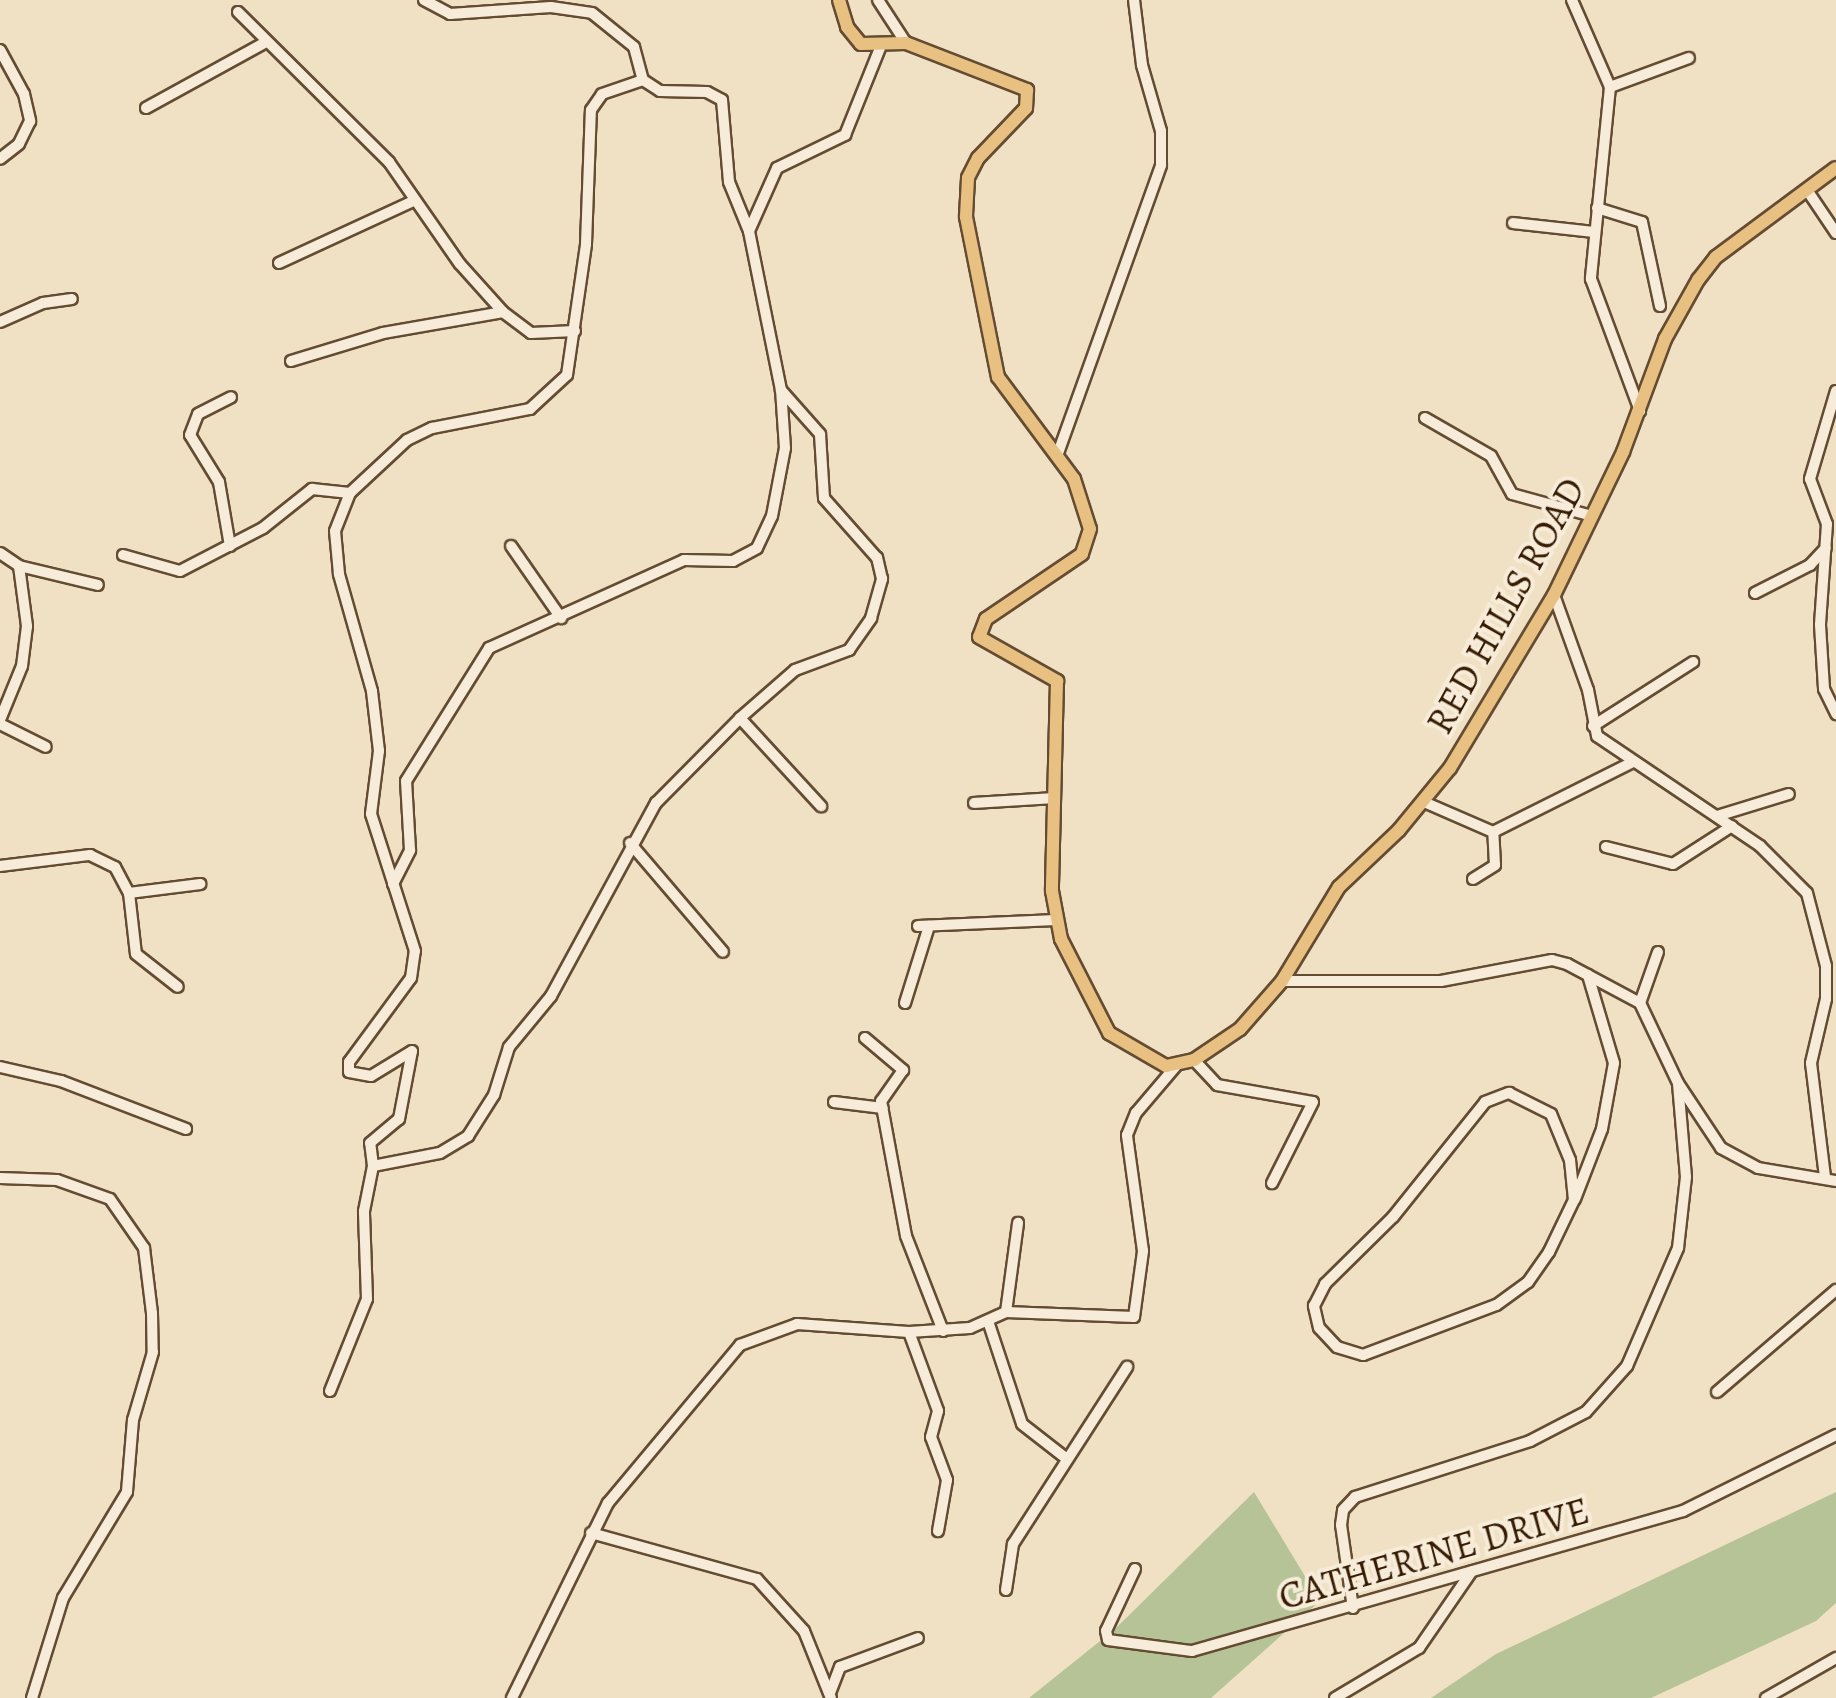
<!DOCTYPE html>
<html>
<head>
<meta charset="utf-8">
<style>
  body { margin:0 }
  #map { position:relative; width:1836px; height:1698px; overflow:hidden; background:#f1e1c4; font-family:Alegreya,serif }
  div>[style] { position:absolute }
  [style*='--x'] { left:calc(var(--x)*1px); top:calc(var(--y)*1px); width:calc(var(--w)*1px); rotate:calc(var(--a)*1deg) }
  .green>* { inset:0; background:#b6c397 }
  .roads { filter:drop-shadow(2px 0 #644c32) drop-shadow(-2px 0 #644c32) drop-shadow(0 2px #644c32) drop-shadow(0 -2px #644c32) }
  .minor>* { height:10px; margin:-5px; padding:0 5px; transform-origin:5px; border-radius:5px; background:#f6ecd9 }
  .major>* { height:12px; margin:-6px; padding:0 6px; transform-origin:6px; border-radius:6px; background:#e8c082 }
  span { translate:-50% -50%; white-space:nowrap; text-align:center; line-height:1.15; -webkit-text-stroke:8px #f6ecd9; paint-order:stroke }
  .street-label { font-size:38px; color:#351b01 }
</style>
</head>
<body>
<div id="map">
  <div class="green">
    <div style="clip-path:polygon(1254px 1492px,1320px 1601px,1211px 1698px,1029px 1698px,1115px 1629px)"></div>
    <div style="clip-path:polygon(1836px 1492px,1836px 1603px,1816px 1621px,1651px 1698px,1431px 1698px,1496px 1654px)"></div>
  </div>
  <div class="roads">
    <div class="minor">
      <div style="--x:424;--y:0;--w:30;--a:28"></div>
      <div style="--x:450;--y:14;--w:101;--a:-4"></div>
      <div style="--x:551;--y:7;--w:41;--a:8.3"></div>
      <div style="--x:592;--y:13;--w:54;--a:39"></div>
      <div style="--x:634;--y:47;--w:34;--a:75"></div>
      <div style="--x:878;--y:0;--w:51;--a:56.9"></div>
      <div style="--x:1572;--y:0;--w:95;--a:66.4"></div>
      <div style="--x:1610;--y:87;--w:193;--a:95.7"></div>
      <div style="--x:1591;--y:279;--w:141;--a:69.6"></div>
      <div style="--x:238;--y:12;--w:213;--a:44.8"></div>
      <div style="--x:389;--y:162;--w:124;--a:55.2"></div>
      <div style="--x:460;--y:264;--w:64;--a:48.1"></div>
      <div style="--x:503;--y:312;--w:35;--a:37"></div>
      <div style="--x:531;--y:333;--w:44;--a:-2.6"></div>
      <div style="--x:0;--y:50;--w:50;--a:61.4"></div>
      <div style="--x:24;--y:94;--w:28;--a:77"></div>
      <div style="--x:30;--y:121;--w:25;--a:116"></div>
      <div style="--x:19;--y:144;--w:24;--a:142"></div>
      <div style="--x:643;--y:80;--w:20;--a:33"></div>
      <div style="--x:660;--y:91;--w:47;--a:1.2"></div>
      <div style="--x:707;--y:92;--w:17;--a:28"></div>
      <div style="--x:722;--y:100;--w:82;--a:85.1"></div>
      <div style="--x:729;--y:182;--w:53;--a:67.8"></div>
      <div style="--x:1610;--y:87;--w:84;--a:-20.2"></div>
      <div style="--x:146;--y:108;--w:137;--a:-28.8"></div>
      <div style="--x:1807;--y:190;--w:52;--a:56"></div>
      <div style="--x:1597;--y:208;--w:47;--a:17.3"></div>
      <div style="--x:1642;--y:222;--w:86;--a:77.9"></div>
      <div style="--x:1513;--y:223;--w:81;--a:6.3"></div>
      <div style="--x:279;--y:263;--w:148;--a:-24.8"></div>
      <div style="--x:0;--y:322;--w:47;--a:-23.8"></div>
      <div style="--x:43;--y:303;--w:29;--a:-8"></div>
      <div style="--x:291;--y:361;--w:96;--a:-16.9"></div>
      <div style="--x:383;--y:333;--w:122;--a:-9.9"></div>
      <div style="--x:1836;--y:391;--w:92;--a:106.5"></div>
      <div style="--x:1810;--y:479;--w:48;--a:69.3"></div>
      <div style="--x:1827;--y:524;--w:101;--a:94"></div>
      <div style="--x:1820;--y:625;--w:64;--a:86.4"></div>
      <div style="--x:1824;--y:689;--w:28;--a:64"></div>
      <div style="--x:1425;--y:418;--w:76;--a:29.9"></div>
      <div style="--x:1491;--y:456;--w:43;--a:61.1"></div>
      <div style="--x:1512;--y:494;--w:83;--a:15.4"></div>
      <div style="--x:1057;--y:456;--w:309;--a:-70.3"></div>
      <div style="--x:1161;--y:165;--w:34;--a:-90"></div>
      <div style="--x:1161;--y:131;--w:69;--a:-106.1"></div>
      <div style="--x:1142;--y:65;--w:65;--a:-97"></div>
      <div style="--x:230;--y:546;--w:65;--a:-99.8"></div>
      <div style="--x:219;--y:482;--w:55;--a:-121.7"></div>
      <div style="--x:190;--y:435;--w:22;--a:-69"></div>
      <div style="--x:198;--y:414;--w:37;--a:-27"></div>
      <div style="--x:511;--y:546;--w:88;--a:55.2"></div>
      <div style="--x:0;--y:553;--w:23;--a:34"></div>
      <div style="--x:19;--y:566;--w:61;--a:82.4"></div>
      <div style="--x:27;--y:626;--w:40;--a:97.1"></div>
      <div style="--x:22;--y:666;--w:58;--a:112.2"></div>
      <div style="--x:123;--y:555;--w:59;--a:15.7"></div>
      <div style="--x:180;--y:571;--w:93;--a:-27.4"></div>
      <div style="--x:263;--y:528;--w:63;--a:-38.5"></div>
      <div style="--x:312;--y:489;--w:38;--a:6"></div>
      <div style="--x:19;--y:566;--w:81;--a:13.5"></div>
      <div style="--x:1755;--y:593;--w:62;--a:-27"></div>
      <div style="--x:1810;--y:565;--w:23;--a:-47"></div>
      <div style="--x:1554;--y:595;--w:101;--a:70.3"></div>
      <div style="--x:1588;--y:690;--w:47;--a:78.9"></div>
      <div style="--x:1597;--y:736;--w:197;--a:34"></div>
      <div style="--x:1760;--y:846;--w:66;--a:45"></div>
      <div style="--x:1807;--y:893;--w:75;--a:75.4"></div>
      <div style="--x:1826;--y:966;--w:33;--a:90"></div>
      <div style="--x:1826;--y:999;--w:66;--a:103.2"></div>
      <div style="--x:1811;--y:1063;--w:115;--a:83"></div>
      <div style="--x:740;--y:718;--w:120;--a:47.4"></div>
      <div style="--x:0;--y:724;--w:51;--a:26.6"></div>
      <div style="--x:1593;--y:726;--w:119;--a:-32.6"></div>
      <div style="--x:1424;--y:802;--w:75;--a:23.5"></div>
      <div style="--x:1493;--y:832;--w:157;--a:-26.6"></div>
      <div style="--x:974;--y:803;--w:80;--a:-3.6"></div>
      <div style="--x:1717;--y:816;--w:75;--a:-17"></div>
      <div style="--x:630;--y:843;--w:143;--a:49.5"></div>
      <div style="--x:1606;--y:847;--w:69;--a:14.2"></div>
      <div style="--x:1673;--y:864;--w:70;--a:-32.8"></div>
      <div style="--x:0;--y:866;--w:91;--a:-7"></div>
      <div style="--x:90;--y:855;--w:28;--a:26"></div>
      <div style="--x:115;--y:867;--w:30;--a:62"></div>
      <div style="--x:129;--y:893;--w:61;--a:83.5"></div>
      <div style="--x:136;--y:954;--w:53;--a:38.2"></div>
      <div style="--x:1473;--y:879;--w:26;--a:-32"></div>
      <div style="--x:1495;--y:865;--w:33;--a:-93"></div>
      <div style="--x:393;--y:884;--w:38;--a:-63"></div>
      <div style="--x:410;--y:850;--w:69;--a:-93.3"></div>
      <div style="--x:406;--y:781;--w:157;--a:-58"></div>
      <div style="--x:489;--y:648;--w:214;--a:-24.3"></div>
      <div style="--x:684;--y:560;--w:49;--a:1.2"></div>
      <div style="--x:733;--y:561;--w:27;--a:-28"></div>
      <div style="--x:757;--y:548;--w:35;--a:-65"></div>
      <div style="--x:772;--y:516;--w:69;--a:-79.2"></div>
      <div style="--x:785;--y:448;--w:58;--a:-93.9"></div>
      <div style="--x:781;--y:390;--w:162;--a:-101.4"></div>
      <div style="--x:749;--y:231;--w:69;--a:-66"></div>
      <div style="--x:777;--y:168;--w:76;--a:-25.9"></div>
      <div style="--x:845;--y:135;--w:94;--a:-68.1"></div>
      <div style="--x:129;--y:893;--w:72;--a:-7.2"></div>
      <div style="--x:918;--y:926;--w:138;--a:-2.5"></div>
      <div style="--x:1282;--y:981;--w:159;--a:0"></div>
      <div style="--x:1441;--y:981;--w:113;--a:-10.7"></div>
      <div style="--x:1552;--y:960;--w:16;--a:15"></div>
      <div style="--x:1567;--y:964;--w:83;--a:28.1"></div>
      <div style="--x:1640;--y:1003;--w:89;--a:64.6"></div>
      <div style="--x:1678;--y:1083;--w:78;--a:56.5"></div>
      <div style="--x:1721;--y:1148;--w:42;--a:28.4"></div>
      <div style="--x:1758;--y:1168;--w:79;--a:9.5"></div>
      <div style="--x:905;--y:1003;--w:81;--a:-72.7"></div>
      <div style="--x:1640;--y:1003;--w:54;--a:-70.6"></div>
      <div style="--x:865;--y:1038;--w:50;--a:40.1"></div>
      <div style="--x:903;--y:1070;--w:38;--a:125"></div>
      <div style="--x:881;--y:1101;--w:137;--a:79.5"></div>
      <div style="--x:906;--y:1236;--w:102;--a:68.7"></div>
      <div style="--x:1194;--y:1060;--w:34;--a:47"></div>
      <div style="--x:1217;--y:1085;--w:97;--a:10"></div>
      <div style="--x:1313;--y:1102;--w:91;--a:116.8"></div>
      <div style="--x:0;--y:1067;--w:63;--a:12.9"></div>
      <div style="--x:61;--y:1081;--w:134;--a:21"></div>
      <div style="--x:1509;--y:1093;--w:47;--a:26.6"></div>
      <div style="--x:1551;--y:1114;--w:50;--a:67.6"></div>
      <div style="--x:1570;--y:1160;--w:40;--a:84.3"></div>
      <div style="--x:1574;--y:1200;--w:58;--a:115.7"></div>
      <div style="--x:1549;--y:1252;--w:37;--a:125"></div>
      <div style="--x:1528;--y:1282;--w:39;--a:144"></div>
      <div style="--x:1496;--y:1305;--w:142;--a:159.4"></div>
      <div style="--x:1363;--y:1355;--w:27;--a:-163"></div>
      <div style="--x:1337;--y:1347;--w:26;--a:-133"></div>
      <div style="--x:1319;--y:1328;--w:23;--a:-103"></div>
      <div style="--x:1314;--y:1306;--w:25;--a:-63"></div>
      <div style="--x:1325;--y:1284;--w:95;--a:-44.6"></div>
      <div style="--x:1393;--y:1217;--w:147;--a:-51.3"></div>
      <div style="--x:1485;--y:1102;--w:26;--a:-21"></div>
      <div style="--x:834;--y:1102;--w:49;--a:7"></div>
      <div style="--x:373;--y:1166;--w:23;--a:-97"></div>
      <div style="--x:370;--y:1143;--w:38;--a:-40"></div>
      <div style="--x:399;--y:1119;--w:69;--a:-79.2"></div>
      <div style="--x:412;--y:1051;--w:48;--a:148.6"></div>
      <div style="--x:371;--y:1076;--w:22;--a:-170"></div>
      <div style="--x:349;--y:1072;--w:10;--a:-90"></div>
      <div style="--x:349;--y:1062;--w:104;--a:-53.6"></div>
      <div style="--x:411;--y:978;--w:27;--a:-82"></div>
      <div style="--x:415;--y:951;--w:144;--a:-107.8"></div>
      <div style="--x:371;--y:814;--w:64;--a:-82.8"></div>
      <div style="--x:379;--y:751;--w:60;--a:-96.7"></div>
      <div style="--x:372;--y:691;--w:122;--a:-105.8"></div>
      <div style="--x:339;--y:574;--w:43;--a:-95.3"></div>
      <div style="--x:335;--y:531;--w:41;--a:-68.5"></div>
      <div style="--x:350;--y:493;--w:78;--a:-42.9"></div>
      <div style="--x:407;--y:440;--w:28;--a:-26"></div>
      <div style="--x:432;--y:428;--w:100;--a:-11"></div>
      <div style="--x:530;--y:409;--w:50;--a:-42.6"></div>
      <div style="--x:567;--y:375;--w:132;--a:-81.7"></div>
      <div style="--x:586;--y:244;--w:134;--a:-87.9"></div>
      <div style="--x:591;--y:110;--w:19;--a:-55"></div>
      <div style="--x:602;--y:94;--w:43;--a:-18.9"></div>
      <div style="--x:0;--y:1178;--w:57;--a:2"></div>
      <div style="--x:57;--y:1180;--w:56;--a:19.7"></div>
      <div style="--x:110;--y:1199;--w:60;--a:55.2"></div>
      <div style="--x:144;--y:1248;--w:65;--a:83"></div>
      <div style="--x:152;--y:1313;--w:39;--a:89"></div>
      <div style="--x:153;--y:1352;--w:71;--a:106.4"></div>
      <div style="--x:133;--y:1420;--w:72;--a:94.8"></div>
      <div style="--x:127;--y:1492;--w:124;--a:121.1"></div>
      <div style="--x:63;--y:1598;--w:105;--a:107.2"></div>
      <div style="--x:1575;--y:1199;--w:75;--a:-68.9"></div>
      <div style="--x:1602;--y:1129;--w:67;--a:-79.7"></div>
      <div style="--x:1614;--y:1063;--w:92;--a:-106.5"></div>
      <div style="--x:1006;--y:1312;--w:90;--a:-82.3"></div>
      <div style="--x:988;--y:1321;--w:108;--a:71.7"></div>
      <div style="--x:1022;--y:1424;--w:57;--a:37.9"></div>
      <div style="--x:909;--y:1332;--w:84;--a:69.8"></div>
      <div style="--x:938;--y:1411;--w:27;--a:105"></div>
      <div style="--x:931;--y:1437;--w:46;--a:69.6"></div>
      <div style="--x:947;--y:1480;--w:52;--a:100"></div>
      <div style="--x:330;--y:1391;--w:99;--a:-68.1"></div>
      <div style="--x:367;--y:1299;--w:88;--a:-92"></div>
      <div style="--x:364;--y:1211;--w:46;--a:-78.7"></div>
      <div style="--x:373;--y:1166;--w:68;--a:-11"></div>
      <div style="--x:440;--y:1153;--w:33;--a:-31"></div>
      <div style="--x:468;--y:1136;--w:49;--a:-57.6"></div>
      <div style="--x:494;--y:1095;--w:50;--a:-72.6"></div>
      <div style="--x:509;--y:1047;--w:66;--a:-50.5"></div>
      <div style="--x:551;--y:996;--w:220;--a:-61.5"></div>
      <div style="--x:656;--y:803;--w:120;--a:-45.3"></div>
      <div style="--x:740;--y:718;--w:73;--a:-41.1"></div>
      <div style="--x:795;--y:670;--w:58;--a:-20.3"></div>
      <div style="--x:849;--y:650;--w:39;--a:-55"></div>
      <div style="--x:871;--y:618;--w:41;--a:-74.2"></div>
      <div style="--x:882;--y:579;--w:22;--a:-103"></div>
      <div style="--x:877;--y:558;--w:80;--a:-131.5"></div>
      <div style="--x:824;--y:498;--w:64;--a:-93.6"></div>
      <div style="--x:820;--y:434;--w:59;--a:-131.6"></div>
      <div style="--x:1717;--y:1392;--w:157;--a:-40.6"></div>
      <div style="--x:591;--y:1533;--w:172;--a:15.5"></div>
      <div style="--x:757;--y:1579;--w:70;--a:47.9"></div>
      <div style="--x:804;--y:1631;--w:72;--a:68.1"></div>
      <div style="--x:1135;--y:1569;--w:68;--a:115.1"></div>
      <div style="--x:1106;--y:1631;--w:9;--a:77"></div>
      <div style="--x:1108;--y:1640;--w:85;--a:7.5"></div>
      <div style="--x:1192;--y:1651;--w:511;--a:-15.91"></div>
      <div style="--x:1683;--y:1511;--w:171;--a:-26.4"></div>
      <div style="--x:1006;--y:1590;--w:47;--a:-81.3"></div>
      <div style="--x:1013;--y:1544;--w:211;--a:-57.2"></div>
      <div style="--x:1353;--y:1608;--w:84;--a:-98.2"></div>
      <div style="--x:1341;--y:1525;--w:15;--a:-82"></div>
      <div style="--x:1343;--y:1510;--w:18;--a:-47"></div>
      <div style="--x:1355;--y:1497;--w:184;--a:-17.7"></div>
      <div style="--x:1530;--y:1441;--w:63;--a:-27.4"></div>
      <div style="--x:1586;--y:1412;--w:62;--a:-48.3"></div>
      <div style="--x:1627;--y:1366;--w:129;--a:-66.6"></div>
      <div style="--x:1678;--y:1248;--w:71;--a:-83.6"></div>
      <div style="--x:1686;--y:1177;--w:94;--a:-94.9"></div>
      <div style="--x:830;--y:1693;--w:28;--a:-69"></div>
      <div style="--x:840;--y:1667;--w:83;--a:-20.4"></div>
      <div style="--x:512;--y:1698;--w:217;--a:-63.8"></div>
      <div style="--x:608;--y:1503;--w:206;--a:-50.1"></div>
      <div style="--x:740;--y:1345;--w:61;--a:-20.2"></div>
      <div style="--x:797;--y:1324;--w:112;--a:4.1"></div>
      <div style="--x:909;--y:1332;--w:61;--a:-3.8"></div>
      <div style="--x:970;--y:1328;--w:39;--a:-24"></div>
      <div style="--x:1006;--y:1312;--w:128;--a:2.2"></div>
      <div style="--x:1134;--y:1317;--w:67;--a:-82.2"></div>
      <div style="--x:1143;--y:1251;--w:117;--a:-97.9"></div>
      <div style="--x:1127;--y:1135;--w:24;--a:-68"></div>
      <div style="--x:1136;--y:1113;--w:62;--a:-49.6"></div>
      <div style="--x:1335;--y:1698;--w:98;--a:-30.8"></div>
      <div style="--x:1419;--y:1648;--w:93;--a:-55.5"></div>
      <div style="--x:1766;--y:1698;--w:81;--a:-29.7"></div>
    </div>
    <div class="major">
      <div style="--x:839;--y:0;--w:28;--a:73"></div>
      <div style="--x:847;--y:27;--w:22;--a:51"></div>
      <div style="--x:861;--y:44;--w:45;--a:-1.3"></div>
      <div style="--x:906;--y:43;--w:130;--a:21.2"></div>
      <div style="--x:1027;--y:90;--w:18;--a:93"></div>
      <div style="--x:1026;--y:108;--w:69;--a:133.8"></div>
      <div style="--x:978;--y:158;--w:22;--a:117"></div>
      <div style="--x:968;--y:178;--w:39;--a:93"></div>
      <div style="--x:966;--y:217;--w:163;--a:78.7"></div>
      <div style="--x:998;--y:377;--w:127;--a:53.3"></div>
      <div style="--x:1074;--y:479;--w:52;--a:72.3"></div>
      <div style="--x:1090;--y:529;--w:26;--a:108"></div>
      <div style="--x:1082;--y:554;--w:116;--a:145.9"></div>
      <div style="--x:986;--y:619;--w:19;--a:111"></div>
      <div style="--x:979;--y:637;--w:90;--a:29.4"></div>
      <div style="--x:1057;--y:681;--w:210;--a:91.4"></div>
      <div style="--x:1052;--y:891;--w:49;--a:79.4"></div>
      <div style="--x:1061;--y:939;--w:106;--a:62.9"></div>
      <div style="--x:1109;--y:1033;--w:66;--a:30.1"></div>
      <div style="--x:1166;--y:1066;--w:29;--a:-12"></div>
      <div style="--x:1194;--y:1060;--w:55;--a:-34"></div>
      <div style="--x:1240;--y:1029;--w:64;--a:-48.8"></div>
      <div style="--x:1282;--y:981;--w:110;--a:-58.8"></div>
      <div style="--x:1339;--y:887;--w:83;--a:-43.5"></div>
      <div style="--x:1399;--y:830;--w:80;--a:-50.6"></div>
      <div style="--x:1450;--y:768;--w:202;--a:-59"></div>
      <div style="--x:1554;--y:595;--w:159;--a:-64.2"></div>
      <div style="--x:1623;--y:452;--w:121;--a:-69.6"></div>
      <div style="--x:1665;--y:339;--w:68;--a:-60.8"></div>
      <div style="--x:1698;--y:280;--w:29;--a:-52"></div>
      <div style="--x:1716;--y:257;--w:149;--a:-36.6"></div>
    </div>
  </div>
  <div class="street-label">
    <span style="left:1506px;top:606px;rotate:-61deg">RED HILLS ROAD</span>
    <span style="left:1434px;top:1554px;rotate:-16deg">CATHERINE DRIVE</span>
  </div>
</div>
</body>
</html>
